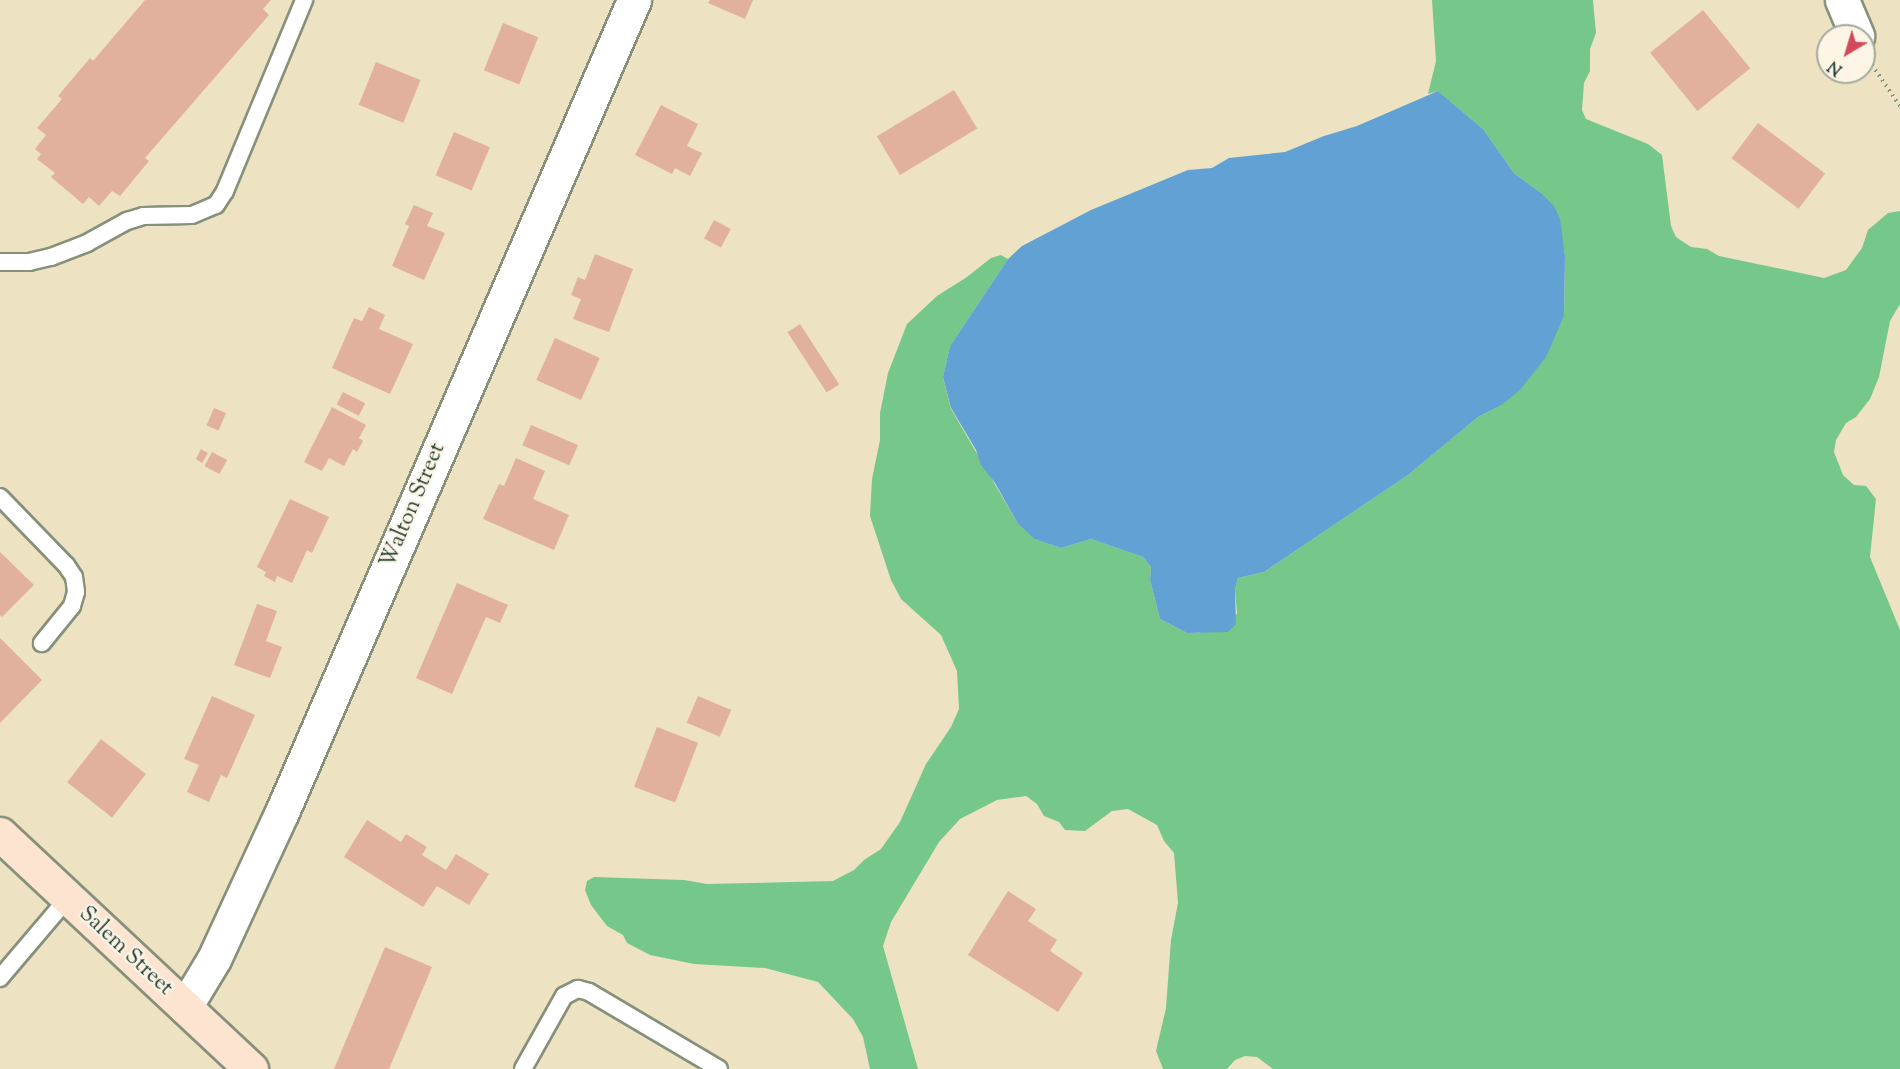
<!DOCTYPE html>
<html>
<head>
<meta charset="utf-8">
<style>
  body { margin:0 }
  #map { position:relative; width:1900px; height:1069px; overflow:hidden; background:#ede2c1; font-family:"Sorts Mill Goudy",serif }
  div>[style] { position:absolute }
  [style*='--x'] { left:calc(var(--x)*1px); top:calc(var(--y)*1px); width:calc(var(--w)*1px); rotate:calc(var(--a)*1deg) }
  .green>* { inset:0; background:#76c88a }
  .water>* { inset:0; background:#61a1d4 }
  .building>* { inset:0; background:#e2b19d; transform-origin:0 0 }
  .path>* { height:4px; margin-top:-2px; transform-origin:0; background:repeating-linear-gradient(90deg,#86907a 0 1.5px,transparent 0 6px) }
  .roads { filter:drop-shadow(2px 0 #86907a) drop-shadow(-2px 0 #86907a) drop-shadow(0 2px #86907a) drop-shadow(0 -2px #86907a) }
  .service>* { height:16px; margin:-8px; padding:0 8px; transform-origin:8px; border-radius:8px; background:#fff }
  .minor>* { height:33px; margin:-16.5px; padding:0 16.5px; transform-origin:16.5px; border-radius:16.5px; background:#fff }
  .secondary>* { height:33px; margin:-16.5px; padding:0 16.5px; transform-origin:16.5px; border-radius:16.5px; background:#fde4d1 }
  span { translate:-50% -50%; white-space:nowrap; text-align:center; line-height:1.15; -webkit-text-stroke:4.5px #fcf5e5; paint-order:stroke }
  .street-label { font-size:22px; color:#1f3d34 }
  .north { position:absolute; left:1816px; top:24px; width:60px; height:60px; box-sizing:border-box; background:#fcf5e5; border:2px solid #a4ab9e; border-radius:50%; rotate:218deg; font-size:16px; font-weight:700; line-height:24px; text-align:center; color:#1f3d34 }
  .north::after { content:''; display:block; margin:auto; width:21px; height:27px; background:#d1495b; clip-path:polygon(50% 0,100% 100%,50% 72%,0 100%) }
</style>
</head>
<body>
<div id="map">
  <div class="green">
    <div style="clip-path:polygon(1432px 0,1593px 0,1596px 33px,1590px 49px,1590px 71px,1584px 83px,1582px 110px,1586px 119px,1648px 144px,1662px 155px,1671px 226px,1676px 237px,1691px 247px,1707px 249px,1719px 256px,1824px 278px,1846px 270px,1862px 248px,1868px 230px,1888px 213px,1900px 211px,1900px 304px,1890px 321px,1879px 377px,1870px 399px,1856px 417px,1846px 423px,1836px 440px,1834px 452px,1843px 475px,1854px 485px,1866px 486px,1876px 499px,1870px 557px,1900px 630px,1900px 1069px,1273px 1069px,1257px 1057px,1245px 1056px,1235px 1060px,1227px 1069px,1163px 1069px,1156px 1051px,1166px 1008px,1171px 940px,1178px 903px,1174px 853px,1164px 841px,1157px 825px,1128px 809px,1112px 811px,1085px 831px,1065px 830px,1059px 822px,1044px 816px,1037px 804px,1026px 796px,997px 800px,960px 819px,939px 842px,891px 922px,883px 946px,918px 1069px,870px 1069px,863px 1037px,853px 1019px,818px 982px,765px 968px,694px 964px,650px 955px,627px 943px,623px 935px,607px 926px,591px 905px,585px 890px,587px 881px,594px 877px,684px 880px,707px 884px,833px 881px,854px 870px,864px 860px,881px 849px,900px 822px,926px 764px,951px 727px,959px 709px,957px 671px,941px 635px,901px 599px,891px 580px,870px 516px,872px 479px,880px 440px,880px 413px,888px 373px,907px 324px,937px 296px,967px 277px,991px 258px,1001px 255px,1008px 259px,950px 346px,943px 377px,951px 409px,1018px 524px,1034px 539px,1061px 548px,1091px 539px,1143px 557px,1151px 567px,1150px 580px,1160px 619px,1187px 633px,1199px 633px,1237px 614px,1235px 589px,1238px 578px,1264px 572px,1273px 566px,1408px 475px,1478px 417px,1500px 406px,1554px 336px,1564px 316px,1565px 256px,1562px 238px,1541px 193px,1514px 173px,1483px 129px,1438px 91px,1428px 94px,1436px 61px)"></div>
  </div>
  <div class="water">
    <div style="clip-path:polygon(1438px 91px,1483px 129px,1514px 173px,1541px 193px,1554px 206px,1560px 219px,1565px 256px,1564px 316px,1546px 357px,1520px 390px,1500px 406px,1478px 417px,1408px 475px,1273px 566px,1264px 572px,1238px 578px,1235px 589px,1236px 624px,1228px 632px,1187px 633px,1160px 619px,1150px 580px,1151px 567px,1143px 557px,1091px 539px,1061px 548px,1034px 539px,1018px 524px,995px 483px,981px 465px,976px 450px,951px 408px,943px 377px,950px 346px,1008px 259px,1022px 246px,1091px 210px,1188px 170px,1212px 168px,1229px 158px,1285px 152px,1324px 136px,1357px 126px)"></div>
  </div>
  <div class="building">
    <div style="clip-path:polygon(145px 0,271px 0,263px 9px,269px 15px,145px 158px,149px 161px,120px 196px,112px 191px,99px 206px,89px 197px,83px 204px,51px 177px,55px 173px,37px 159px,41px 154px,35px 149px,46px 135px,37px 128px,62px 99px,58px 96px,90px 58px,93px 61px)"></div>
    <div style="clip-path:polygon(710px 0,753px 0,745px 19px,708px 3px)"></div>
    <div style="left:1703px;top:10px;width:75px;height:68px;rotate:51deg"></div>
    <div style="left:503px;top:23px;width:38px;height:51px;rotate:22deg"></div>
    <div style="left:376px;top:62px;width:48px;height:46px;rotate:22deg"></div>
    <div style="left:954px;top:90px;width:45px;height:90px;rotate:59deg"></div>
    <div style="clip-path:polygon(661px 105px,698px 124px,687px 146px,702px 153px,690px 176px,675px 168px,672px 174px,635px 155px)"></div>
    <div style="left:1758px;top:123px;width:84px;height:44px;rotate:37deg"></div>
    <div style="left:454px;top:132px;width:39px;height:47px;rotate:23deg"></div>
    <div style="clip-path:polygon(414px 205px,433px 213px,427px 226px,445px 233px,424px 280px,392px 266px,409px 226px,405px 224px)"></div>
    <div style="left:714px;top:220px;width:19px;height:21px;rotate:28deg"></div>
    <div style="clip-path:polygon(595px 254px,633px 269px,609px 332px,573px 319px,581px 299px,571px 295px,578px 277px,585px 280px)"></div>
    <div style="clip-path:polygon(369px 307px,385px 315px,379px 329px,413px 344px,390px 394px,332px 368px,354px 318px,362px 321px)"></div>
    <div style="left:800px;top:324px;width:72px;height:15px;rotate:57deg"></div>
    <div style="left:555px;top:338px;width:49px;height:46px;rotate:24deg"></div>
    <div style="left:343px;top:392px;width:25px;height:14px;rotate:27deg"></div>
    <div style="clip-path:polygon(332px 407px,366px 425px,359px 438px,363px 441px,357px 452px,353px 449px,344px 466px,329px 458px,322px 471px,304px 462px)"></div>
    <div style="left:214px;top:408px;width:13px;height:19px;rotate:23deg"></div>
    <div style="left:531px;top:425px;width:51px;height:22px;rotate:23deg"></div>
    <div style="clip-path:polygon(201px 449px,208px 453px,202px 463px,196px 459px)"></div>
    <div style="left:212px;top:452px;width:17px;height:16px;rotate:28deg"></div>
    <div style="clip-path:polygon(516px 458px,545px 471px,533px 499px,569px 515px,554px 550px,483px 519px,499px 484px,504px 486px)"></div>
    <div style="clip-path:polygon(290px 499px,329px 517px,312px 553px,307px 550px,292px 583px,277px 576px,275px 582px,264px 576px,266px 572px,257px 567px)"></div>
    <div style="clip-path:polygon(0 552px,34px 585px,2px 617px,0 615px)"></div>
    <div style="clip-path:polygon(457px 583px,508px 605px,500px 623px,486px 617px,452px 694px,416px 678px)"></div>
    <div style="clip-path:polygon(257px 604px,277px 611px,266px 641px,282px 647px,270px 678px,234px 665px)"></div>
    <div style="clip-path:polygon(0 638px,42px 680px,0 723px)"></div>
    <div style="clip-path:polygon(212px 696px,255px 715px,227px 778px,221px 775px,209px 802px,187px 792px,199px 765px,184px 759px)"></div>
    <div style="left:698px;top:696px;width:36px;height:29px;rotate:23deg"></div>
    <div style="left:657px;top:727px;width:44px;height:64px;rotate:21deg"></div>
    <div style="left:101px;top:739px;width:57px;height:55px;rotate:38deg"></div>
    <div style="clip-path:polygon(367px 820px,401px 842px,406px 834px,427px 847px,422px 855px,446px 870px,456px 854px,489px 874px,469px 905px,437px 886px,423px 907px,344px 857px)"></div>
    <div style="clip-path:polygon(1008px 891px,1036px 909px,1028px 921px,1057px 940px,1050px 951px,1083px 973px,1058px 1012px,968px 955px)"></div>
    <div style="clip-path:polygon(385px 947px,432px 967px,389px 1069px,334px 1069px)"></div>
  </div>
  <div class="path">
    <div style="--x:1872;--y:65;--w:50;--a:55.7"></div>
  </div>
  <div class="roads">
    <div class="service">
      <div style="--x:0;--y:262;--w:29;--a:0"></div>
      <div style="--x:29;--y:262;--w:23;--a:-13"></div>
      <div style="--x:51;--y:257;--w:39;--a:-21"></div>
      <div style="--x:87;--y:243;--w:46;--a:-28.8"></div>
      <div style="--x:127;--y:221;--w:17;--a:-17"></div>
      <div style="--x:143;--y:216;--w:49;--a:-1.2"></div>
      <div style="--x:192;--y:215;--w:26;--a:-23"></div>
      <div style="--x:216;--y:205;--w:17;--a:-57"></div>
      <div style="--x:225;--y:191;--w:207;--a:-67.5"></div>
      <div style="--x:0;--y:497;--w:95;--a:45.9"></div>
      <div style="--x:66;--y:565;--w:14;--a:56"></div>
      <div style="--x:74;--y:577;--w:15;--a:82"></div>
      <div style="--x:76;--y:592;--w:15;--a:106"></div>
      <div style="--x:72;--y:606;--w:48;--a:129"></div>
      <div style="--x:0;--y:978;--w:104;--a:-49.7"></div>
      <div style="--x:523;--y:1069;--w:84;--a:-60.7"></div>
      <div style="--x:564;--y:996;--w:16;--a:-27"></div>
      <div style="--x:578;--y:989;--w:11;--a:15"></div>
      <div style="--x:589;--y:992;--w:151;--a:30.6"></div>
    </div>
    <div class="minor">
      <div style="--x:1842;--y:0;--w:39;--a:67"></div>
      <div style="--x:185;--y:1007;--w:56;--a:-58.9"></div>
      <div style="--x:214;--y:959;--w:162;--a:-65.2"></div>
      <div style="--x:282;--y:812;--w:885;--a:-66.56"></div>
    </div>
    <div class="secondary">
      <div style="--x:0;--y:834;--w:344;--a:43.1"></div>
    </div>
  </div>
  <div class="street-label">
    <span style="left:414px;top:506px;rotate:-67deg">Walton Street</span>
    <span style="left:125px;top:952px;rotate:43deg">Salem Street</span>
  </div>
  <div class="north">N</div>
</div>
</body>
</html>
